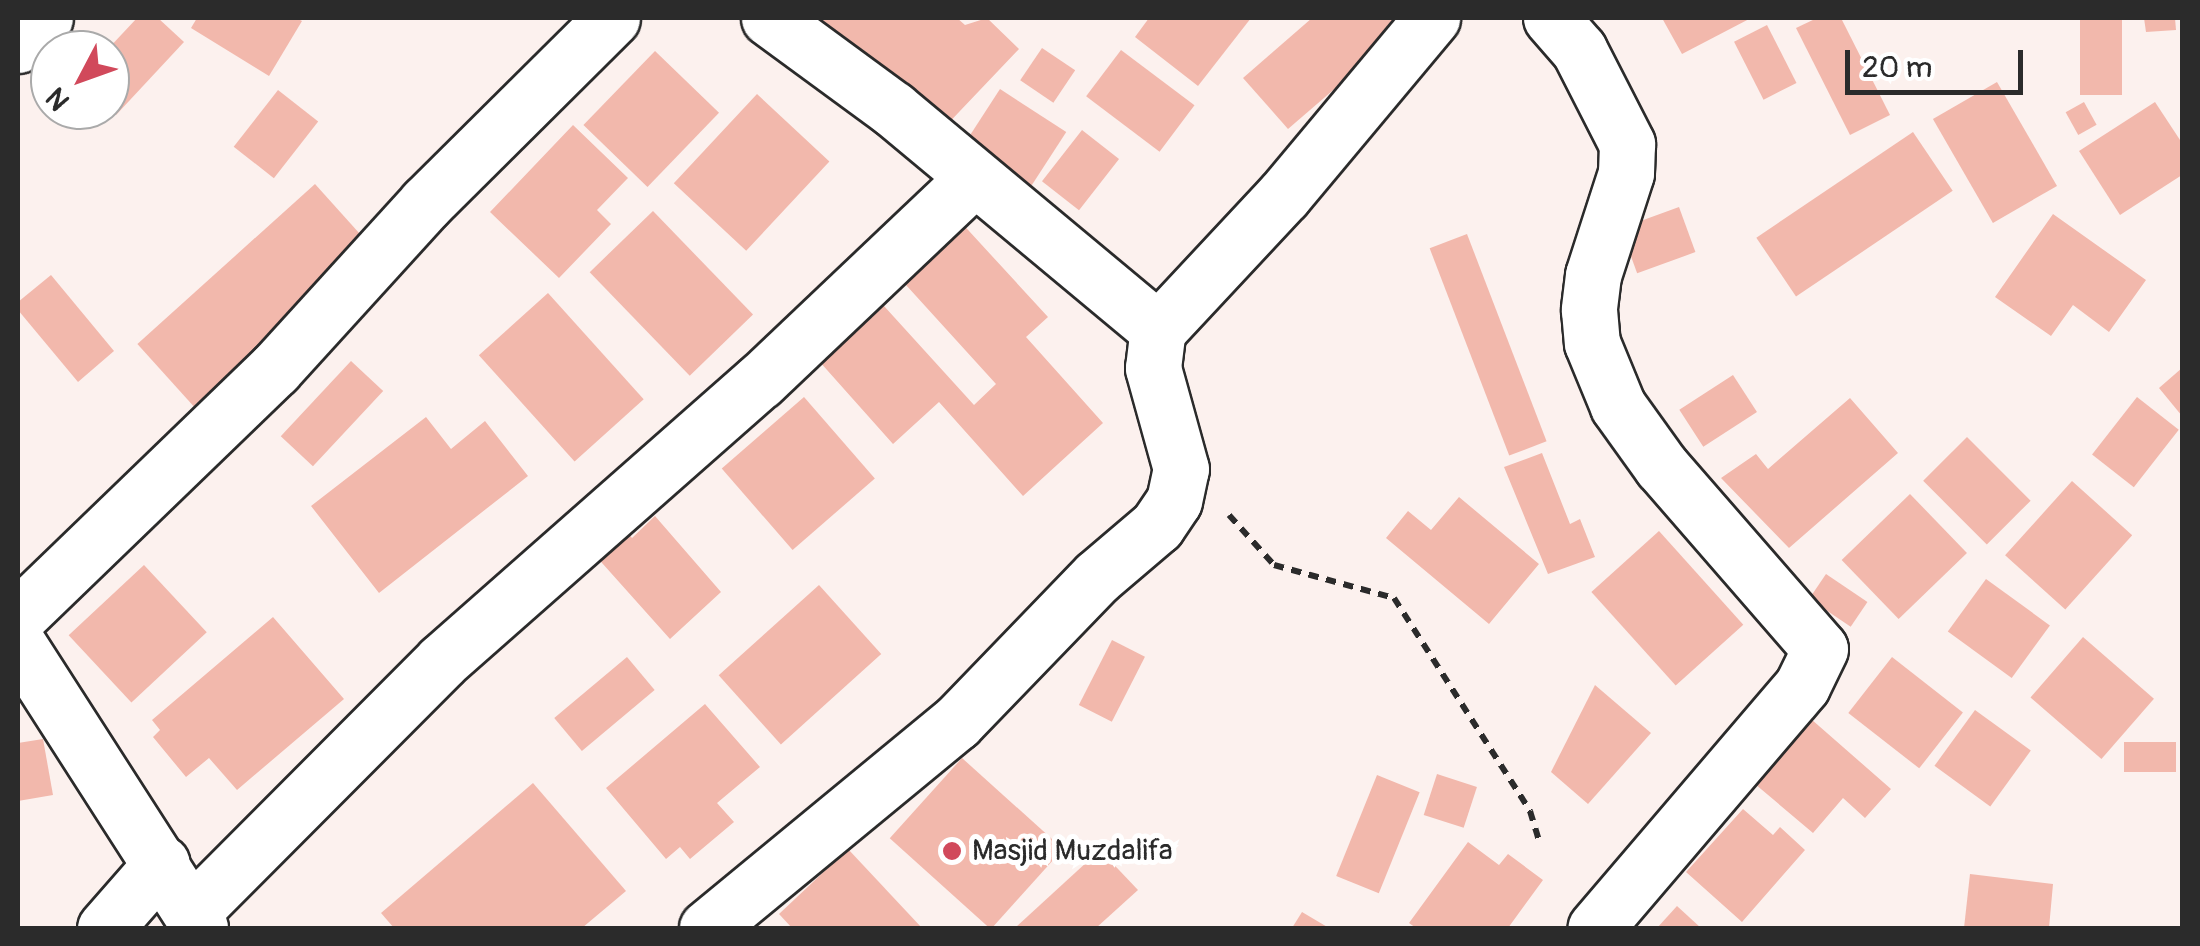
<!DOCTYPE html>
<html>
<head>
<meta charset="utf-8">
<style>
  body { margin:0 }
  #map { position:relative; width:2200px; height:946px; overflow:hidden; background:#fcf1ee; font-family:Pangolin,sans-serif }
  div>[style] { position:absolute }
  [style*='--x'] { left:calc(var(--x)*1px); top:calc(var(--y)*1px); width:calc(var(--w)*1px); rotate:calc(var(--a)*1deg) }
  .building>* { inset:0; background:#f2b8ac; transform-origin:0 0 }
  .path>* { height:6px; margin-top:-3px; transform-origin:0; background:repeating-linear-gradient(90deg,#2b2b2b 0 10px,transparent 0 18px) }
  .roads { filter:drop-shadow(2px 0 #2b2b2b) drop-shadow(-2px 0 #2b2b2b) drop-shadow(0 2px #2b2b2b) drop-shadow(0 -2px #2b2b2b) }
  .minor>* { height:55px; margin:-27.5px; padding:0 27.5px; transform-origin:27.5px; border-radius:27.5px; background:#fff }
  .dots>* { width:28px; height:28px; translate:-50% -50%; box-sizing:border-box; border:5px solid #fff; border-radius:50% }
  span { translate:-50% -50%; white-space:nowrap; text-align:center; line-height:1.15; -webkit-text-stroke:10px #fff; paint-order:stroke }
  .poi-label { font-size:30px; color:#2b2b2b }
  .left { translate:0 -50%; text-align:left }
  .frame { position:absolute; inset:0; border:20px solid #2b2b2b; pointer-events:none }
  .north { position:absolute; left:30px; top:30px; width:100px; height:100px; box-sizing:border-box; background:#fff; border:2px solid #aaa; border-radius:50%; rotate:229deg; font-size:28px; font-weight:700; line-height:40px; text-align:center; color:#2b2b2b }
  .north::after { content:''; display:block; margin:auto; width:35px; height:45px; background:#d1495b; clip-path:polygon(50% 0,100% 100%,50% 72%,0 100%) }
  .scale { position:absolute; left:1845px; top:50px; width:178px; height:45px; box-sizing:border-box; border:5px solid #2b2b2b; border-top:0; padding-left:12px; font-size:30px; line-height:35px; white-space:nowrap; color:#2b2b2b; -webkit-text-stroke:8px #fff; paint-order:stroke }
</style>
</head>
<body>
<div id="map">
  <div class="building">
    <div style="clip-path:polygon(137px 18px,158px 18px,184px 42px,116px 115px,110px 109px,107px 50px)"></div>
    <div style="clip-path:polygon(197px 18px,296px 18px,302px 21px,269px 76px,191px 28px)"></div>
    <div style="clip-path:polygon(820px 18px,957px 18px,965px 25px,987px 18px,1019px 49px,940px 132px)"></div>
    <div style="clip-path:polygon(1149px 18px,1251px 18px,1198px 86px,1135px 37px)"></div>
    <div style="clip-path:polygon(1312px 18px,1394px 18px,1404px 29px,1288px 129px,1243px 78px)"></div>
    <div style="clip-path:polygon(1662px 18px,1751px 18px,1682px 54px)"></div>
    <div style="clip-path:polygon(1817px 18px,1841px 18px,1890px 115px,1850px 135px,1796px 28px)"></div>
    <div style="left:2080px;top:18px;width:42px;height:77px"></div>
    <div style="clip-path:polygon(2144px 18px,2175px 18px,2176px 30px,2146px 32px)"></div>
    <div style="left:1767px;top:25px;width:65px;height:37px;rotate:63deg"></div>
    <div style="left:1042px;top:48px;width:40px;height:39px;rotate:34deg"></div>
    <div style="left:1121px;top:50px;width:92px;height:58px;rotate:37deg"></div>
    <div style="left:655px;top:51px;width:89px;height:103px;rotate:44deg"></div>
    <div style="left:1997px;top:82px;width:120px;height:74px;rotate:60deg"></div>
    <div style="left:1000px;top:89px;width:79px;height:64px;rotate:33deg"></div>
    <div style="left:278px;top:90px;width:51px;height:72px;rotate:38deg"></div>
    <div style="left:757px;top:94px;width:99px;height:122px;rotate:43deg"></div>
    <div style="left:2084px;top:102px;width:26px;height:21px;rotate:61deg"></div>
    <div style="clip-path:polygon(2155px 102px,2182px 143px,2182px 175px,2120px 215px,2079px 151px)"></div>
    <div style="clip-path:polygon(573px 125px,628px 178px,597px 210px,611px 224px,559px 278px,490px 212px)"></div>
    <div style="left:1082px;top:130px;width:47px;height:65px;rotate:38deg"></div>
    <div style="left:1913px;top:132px;width:71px;height:189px;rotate:56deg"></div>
    <div style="left:315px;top:184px;width:84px;height:239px;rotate:48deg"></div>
    <div style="left:1679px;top:207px;width:48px;height:62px;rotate:70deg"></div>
    <div style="left:653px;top:211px;width:144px;height:88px;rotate:46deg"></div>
    <div style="clip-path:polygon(2053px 214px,2146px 280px,2109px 332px,2073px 305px,2051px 336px,1995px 297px)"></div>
    <div style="clip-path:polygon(958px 219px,1048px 317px,1026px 337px,1103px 423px,1023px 496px,939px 402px,893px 444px,811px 352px,874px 295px,974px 405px,996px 384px,896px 274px)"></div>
    <div style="left:1467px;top:234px;width:222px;height:40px;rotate:69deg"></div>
    <div style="clip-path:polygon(51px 275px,114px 351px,78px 382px,18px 310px,18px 302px)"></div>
    <div style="left:548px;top:293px;width:143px;height:93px;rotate:48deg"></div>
    <div style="left:351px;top:361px;width:44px;height:103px;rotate:43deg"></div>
    <div style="clip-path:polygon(2182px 368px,2182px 416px,2159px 388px)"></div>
    <div style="left:1733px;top:375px;width:44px;height:64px;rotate:57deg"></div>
    <div style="left:804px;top:397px;width:108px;height:109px;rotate:49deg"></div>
    <div style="left:2137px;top:397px;width:53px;height:73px;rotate:38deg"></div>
    <div style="clip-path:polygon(1850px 398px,1898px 453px,1789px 548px,1721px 478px,1756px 454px,1768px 469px)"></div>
    <div style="clip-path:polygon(426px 417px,451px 449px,485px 421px,528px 476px,379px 593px,311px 506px)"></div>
    <div style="left:1967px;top:437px;width:90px;height:62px;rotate:45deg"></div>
    <div style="clip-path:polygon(1542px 453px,1570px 524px,1580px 519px,1595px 557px,1548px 574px,1504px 467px)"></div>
    <div style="left:2072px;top:481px;width:81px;height:100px;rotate:42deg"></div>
    <div style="left:1910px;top:494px;width:82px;height:95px;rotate:46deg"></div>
    <div style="clip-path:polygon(1459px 497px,1539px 564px,1489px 624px,1386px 538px,1408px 511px,1431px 530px)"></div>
    <div style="clip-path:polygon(655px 516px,721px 592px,670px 639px,594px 554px,623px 527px,632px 538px)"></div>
    <div style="left:1659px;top:531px;width:126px;height:91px;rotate:48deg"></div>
    <div style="left:144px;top:565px;width:92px;height:103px;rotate:47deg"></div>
    <div style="left:1826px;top:574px;width:50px;height:30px;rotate:34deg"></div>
    <div style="left:1986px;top:579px;width:79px;height:65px;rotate:36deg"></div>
    <div style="left:819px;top:585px;width:93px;height:135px;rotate:48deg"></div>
    <div style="clip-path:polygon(273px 617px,344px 699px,237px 790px,209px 758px,186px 777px,153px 737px,160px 730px,152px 720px)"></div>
    <div style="left:2083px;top:637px;width:94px;height:80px;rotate:41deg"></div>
    <div style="left:1112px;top:640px;width:37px;height:73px;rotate:27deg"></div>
    <div style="left:627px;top:657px;width:43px;height:95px;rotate:50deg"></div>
    <div style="left:1892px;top:657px;width:90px;height:71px;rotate:38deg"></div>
    <div style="clip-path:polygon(1595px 685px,1651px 733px,1588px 804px,1551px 772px)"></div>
    <div style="clip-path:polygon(705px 704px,760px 767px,717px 803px,734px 822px,690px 859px,680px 847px,666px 859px,606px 788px)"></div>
    <div style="left:1975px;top:710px;width:69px;height:69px;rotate:36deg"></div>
    <div style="clip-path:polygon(1811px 719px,1891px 789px,1865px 818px,1843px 798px,1813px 833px,1755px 784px)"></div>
    <div style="clip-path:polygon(43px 739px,53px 795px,18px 801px,18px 743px)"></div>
    <div style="left:2124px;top:742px;width:52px;height:30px"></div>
    <div style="left:962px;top:758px;width:136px;height:108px;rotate:42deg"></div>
    <div style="left:1437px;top:774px;width:42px;height:43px;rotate:18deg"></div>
    <div style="left:1377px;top:775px;width:46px;height:109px;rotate:22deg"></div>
    <div style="clip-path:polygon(533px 783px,626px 891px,582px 928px,394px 928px,381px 913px)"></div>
    <div style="clip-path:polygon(1743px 809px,1773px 835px,1780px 827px,1805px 850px,1742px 922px,1686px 872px)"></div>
    <div style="clip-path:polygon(1468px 842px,1499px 865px,1508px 854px,1543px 880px,1508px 928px,1416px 928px,1409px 923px)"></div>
    <div style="clip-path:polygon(848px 849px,922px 928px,792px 928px,779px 914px)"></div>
    <div style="clip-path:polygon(1100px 850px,1138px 890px,1096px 928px,1015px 928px)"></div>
    <div style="clip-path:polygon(1970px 874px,2053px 884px,2049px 928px,1964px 928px)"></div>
    <div style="clip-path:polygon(1677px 906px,1701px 928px,1657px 928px)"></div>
    <div style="clip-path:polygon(1302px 912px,1329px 928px,1292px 928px)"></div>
  </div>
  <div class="path">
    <div style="--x:1229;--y:515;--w:67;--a:48"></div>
    <div style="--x:1274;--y:565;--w:124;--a:15.4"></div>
    <div style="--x:1394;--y:598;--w:253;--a:57.4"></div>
    <div style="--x:1530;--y:811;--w:34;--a:73"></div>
  </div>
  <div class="roads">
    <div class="minor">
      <div style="--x:769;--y:18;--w:154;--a:36.3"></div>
      <div style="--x:893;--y:109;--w:345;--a:39.8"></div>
      <div style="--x:1551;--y:18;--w:43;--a:48.8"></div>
      <div style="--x:1579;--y:50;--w:106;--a:62.9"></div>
      <div style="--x:1627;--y:144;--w:29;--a:92"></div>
      <div style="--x:1626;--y:173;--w:107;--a:107.9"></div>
      <div style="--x:1593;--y:275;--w:35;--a:97"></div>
      <div style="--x:1589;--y:310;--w:33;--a:85"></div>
      <div style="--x:1592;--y:343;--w:68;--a:67.6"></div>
      <div style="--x:1618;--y:406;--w:74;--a:54.4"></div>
      <div style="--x:1661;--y:466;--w:242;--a:49"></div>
      <div style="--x:1820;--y:649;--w:41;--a:115.9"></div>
      <div style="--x:1802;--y:686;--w:318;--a:130.5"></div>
      <div style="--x:18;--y:45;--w:38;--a:-45"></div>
      <div style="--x:18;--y:617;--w:357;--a:-44"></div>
      <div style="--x:275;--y:369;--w:224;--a:-47.7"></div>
      <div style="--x:426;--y:203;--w:262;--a:-44.8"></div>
      <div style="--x:18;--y:644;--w:337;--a:57.3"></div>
      <div style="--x:192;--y:912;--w:354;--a:-45.1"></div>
      <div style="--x:442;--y:661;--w:424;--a:-41.4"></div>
      <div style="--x:760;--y:381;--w:294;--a:-43.5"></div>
      <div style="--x:105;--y:928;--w:86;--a:-48.8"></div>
      <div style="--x:707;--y:928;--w:323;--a:-39.5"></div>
      <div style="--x:956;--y:723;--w:203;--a:-46"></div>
      <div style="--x:1097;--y:577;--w:79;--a:-40.4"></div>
      <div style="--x:1157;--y:526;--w:30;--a:-56"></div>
      <div style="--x:1174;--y:501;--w:33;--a:-78"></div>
      <div style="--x:1181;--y:469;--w:105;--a:-105.5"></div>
      <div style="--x:1153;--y:368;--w:38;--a:-83"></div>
      <div style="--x:1158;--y:330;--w:185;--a:-47"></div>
      <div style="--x:1284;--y:195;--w:231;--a:-50.1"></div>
    </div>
  </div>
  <div class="dots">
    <div style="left:952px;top:851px;background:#d1495b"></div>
  </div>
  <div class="poi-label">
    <span class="left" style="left:972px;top:851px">Masjid Muzdalifa</span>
  </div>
  <div class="frame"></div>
  <div class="north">N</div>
  <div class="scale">20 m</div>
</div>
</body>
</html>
